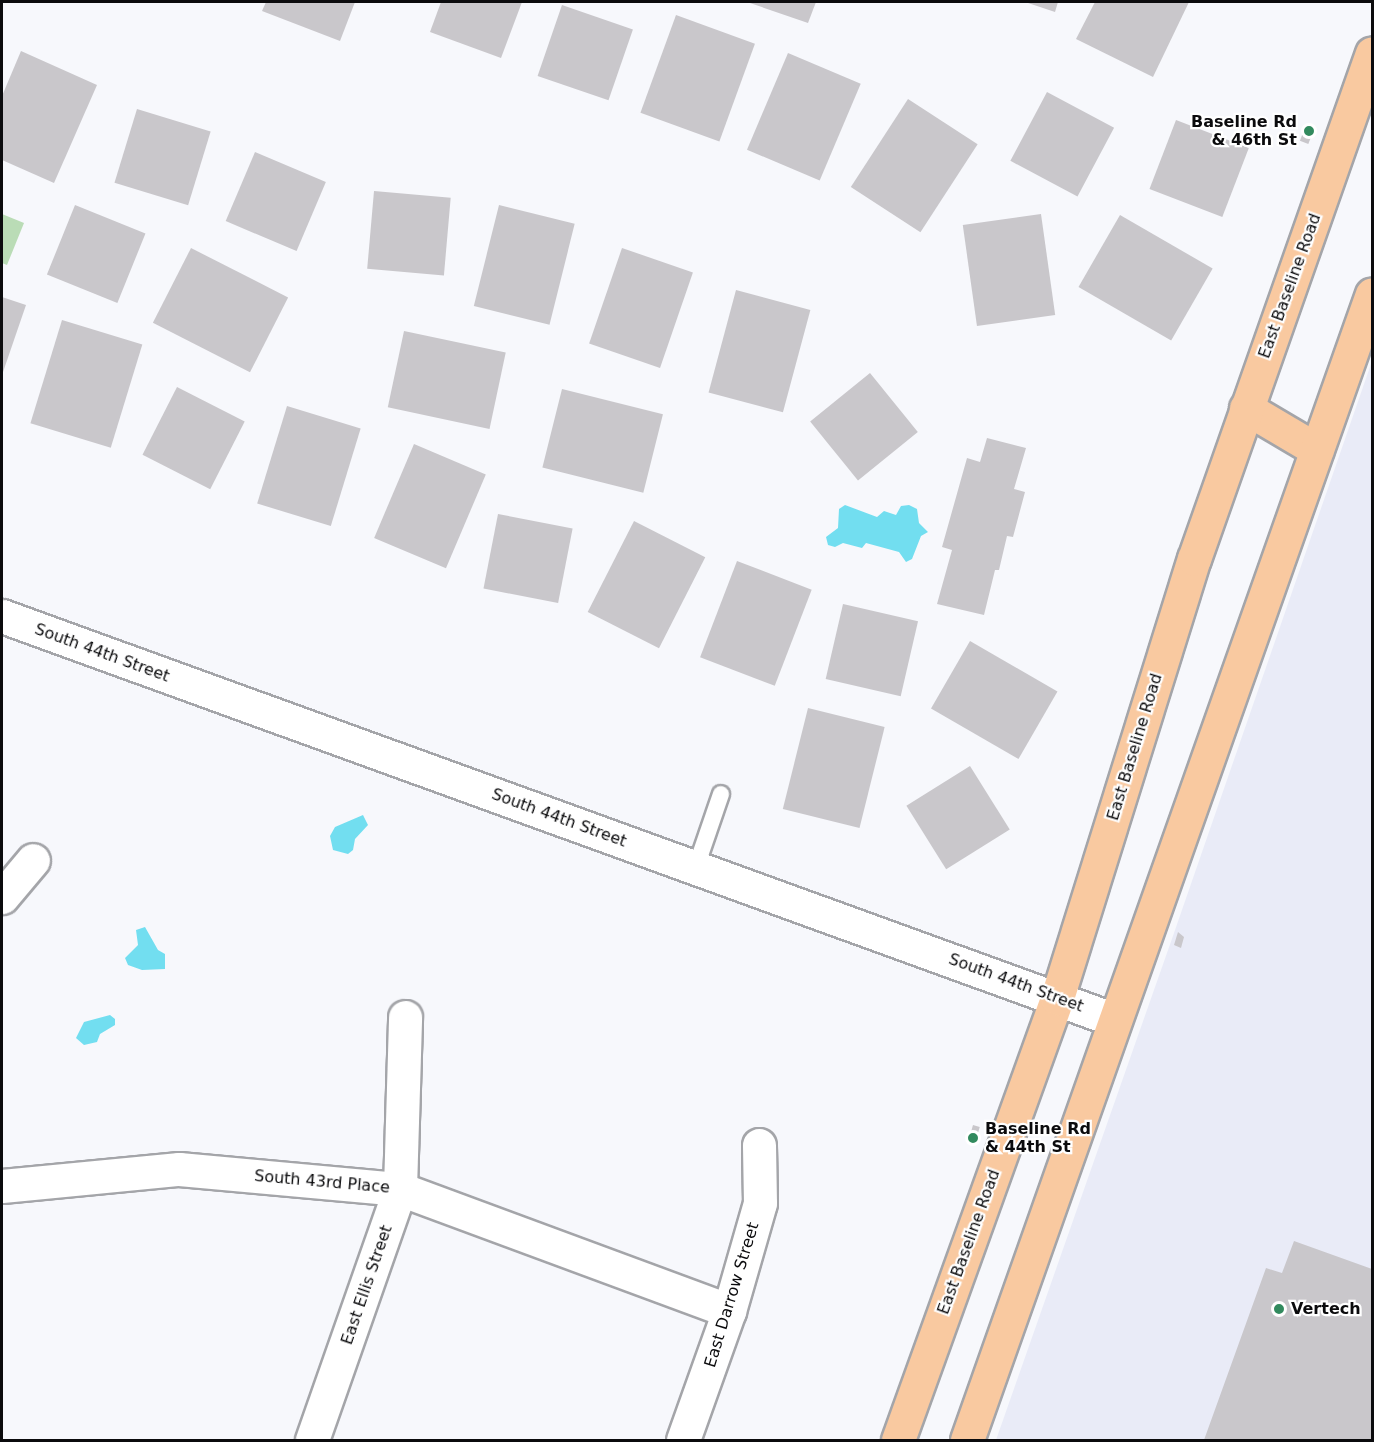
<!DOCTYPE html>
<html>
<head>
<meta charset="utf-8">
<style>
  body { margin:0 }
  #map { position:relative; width:1374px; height:1442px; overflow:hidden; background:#f7f8fc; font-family:"DejaVu Sans",sans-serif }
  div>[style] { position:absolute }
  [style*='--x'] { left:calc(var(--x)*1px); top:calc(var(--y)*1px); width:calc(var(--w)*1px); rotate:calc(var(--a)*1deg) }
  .built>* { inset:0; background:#e9ebf7 }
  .green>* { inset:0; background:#badcb6 }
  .water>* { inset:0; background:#72def0 }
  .building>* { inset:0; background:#c9c7cb; transform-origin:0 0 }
  .roads { filter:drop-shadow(2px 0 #a4a5a9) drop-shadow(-2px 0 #a4a5a9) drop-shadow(0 2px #a4a5a9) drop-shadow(0 -2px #a4a5a9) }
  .lane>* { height:16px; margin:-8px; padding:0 8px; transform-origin:8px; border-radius:8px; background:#fff }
  .street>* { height:33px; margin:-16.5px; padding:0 16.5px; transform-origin:16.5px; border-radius:16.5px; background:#fff }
  .secondary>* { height:33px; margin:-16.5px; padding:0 16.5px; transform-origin:16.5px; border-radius:16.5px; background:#fff }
  .primary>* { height:33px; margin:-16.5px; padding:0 16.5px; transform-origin:16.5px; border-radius:16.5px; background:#f9c9a0 }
  .dots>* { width:16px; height:16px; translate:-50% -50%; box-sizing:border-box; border:3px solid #fff; border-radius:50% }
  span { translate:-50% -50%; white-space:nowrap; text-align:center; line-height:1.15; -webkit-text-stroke:4.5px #fff; paint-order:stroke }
  .poi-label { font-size:16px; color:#0b0b0d; font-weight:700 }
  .right { translate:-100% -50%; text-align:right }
  .left { translate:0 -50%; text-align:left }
  .street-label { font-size:16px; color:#0b0b0d }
  .frame { position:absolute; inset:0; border:3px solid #0b0b0d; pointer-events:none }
</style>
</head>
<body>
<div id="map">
  <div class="built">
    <div style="clip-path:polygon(1372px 361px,1372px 1440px,996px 1440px,1174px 933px)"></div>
  </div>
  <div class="green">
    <div style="clip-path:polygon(2px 214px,24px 223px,7px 265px,2px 263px)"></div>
  </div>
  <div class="water">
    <div style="clip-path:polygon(845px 505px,877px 517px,884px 511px,896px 515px,901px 506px,909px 505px,917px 509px,919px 523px,928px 532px,921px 536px,912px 559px,906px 562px,899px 552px,866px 543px,862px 548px,843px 543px,835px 547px,828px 545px,826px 537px,838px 528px,839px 509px)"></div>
    <div style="clip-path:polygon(363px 815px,368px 825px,355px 839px,353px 850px,348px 854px,333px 850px,330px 836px,335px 827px)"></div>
    <div style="clip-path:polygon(145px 927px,158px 950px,165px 954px,165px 969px,142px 970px,128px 965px,125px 958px,138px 945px,136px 930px)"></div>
    <div style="clip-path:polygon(110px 1015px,115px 1019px,115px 1025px,100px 1034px,97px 1042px,84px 1045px,76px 1038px,84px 1022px)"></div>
  </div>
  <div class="building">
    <div style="clip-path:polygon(266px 2px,355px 2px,340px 41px,262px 11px)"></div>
    <div style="clip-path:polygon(441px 2px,522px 2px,501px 58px,430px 32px)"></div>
    <div style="clip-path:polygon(747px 2px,816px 2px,808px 23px)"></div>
    <div style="clip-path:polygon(1025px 2px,1058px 2px,1055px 12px)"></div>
    <div style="clip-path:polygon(1095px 2px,1189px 2px,1153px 77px,1076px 39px)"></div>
    <div style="left:562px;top:5px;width:75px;height:75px;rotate:19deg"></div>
    <div style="left:676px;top:15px;width:84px;height:104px;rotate:20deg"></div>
    <div style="clip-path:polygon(21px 51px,97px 85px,54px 183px,2px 160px,2px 96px)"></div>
    <div style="left:788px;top:53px;width:79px;height:105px;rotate:23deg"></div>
    <div style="left:1047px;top:92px;width:76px;height:78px;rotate:28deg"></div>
    <div style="left:908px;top:99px;width:83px;height:105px;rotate:33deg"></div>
    <div style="left:137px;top:109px;width:77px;height:77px;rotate:17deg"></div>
    <div style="left:1176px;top:120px;width:78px;height:74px;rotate:21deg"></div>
    <div style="left:1306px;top:125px;width:9px;height:17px;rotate:21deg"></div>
    <div style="left:255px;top:152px;width:77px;height:75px;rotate:23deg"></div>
    <div style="left:374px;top:191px;width:77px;height:78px;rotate:5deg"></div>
    <div style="left:75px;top:205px;width:76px;height:75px;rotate:22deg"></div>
    <div style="left:499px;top:205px;width:78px;height:104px;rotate:14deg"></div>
    <div style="left:1041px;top:214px;width:102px;height:79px;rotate:82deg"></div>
    <div style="left:1120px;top:215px;width:107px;height:83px;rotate:30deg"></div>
    <div style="left:191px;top:248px;width:109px;height:84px;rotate:27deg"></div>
    <div style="left:622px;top:248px;width:75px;height:101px;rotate:19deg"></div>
    <div style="left:736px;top:290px;width:77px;height:106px;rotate:15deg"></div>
    <div style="clip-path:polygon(2px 297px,26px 305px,2px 375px)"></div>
    <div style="left:62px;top:320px;width:84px;height:108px;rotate:17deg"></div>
    <div style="left:404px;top:331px;width:104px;height:78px;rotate:12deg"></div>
    <div style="left:870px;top:373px;width:76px;height:77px;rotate:51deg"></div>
    <div style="left:177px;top:387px;width:76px;height:76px;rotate:27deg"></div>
    <div style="left:562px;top:389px;width:104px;height:81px;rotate:14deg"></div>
    <div style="left:287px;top:406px;width:77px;height:102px;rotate:17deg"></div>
    <div style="clip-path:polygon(987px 438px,1026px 448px,1014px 489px,1025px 492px,1013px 537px,1007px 536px,999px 570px,995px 570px,984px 615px,937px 604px,952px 550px,942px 547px,967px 458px,980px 462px)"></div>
    <div style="left:414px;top:444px;width:78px;height:102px;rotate:23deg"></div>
    <div style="left:498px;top:514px;width:76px;height:76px;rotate:11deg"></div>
    <div style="left:634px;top:521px;width:80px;height:102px;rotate:27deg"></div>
    <div style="left:737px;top:561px;width:80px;height:103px;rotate:21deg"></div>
    <div style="left:843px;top:604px;width:77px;height:77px;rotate:13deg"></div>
    <div style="left:970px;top:641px;width:101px;height:78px;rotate:30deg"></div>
    <div style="left:808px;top:708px;width:79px;height:104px;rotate:14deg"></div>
    <div style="left:970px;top:766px;width:75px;height:75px;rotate:58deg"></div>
    <div style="clip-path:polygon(1178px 932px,1184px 937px,1181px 948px,1174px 945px)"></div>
    <div style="left:973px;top:1125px;width:7px;height:17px;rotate:16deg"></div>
    <div style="clip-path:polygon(1294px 1241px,1372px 1269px,1371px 1440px,1204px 1440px,1266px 1268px,1282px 1273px)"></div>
  </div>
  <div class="roads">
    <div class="lane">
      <div style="--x:696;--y:867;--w:77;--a:-71.1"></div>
    </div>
    <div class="street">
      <div style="--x:2;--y:897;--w:48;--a:-50"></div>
      <div style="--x:2;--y:1186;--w:178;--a:-5.5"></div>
      <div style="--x:179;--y:1169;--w:222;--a:5.2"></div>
      <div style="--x:400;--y:1189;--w:351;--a:20.3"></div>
      <div style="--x:312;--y:1440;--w:266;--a:-70.7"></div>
      <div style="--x:400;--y:1189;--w:172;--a:-88.3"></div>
      <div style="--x:683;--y:1440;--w:137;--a:-70.4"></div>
      <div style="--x:729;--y:1311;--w:112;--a:-74"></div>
      <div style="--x:760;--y:1203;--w:58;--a:-91"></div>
    </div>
    <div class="secondary">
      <div style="--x:2;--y:616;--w:1184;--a:19.95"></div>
    </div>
    <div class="primary">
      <div style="--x:1246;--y:408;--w:82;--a:30.6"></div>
      <div style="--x:898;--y:1440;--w:470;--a:-70.2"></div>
      <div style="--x:1057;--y:998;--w:460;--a:-72.7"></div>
      <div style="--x:1194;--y:559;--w:536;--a:-70.62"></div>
      <div style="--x:967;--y:1440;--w:1215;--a:-70.54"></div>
    </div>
  </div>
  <div class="dots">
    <div style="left:1309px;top:131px;background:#328a5e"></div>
    <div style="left:973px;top:1138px;background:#328a5e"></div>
    <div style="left:1279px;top:1309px;background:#328a5e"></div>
  </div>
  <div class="poi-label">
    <span class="right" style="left:1297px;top:131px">Baseline Rd<br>&amp; 46th St</span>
    <span class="left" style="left:985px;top:1138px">Baseline Rd<br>&amp; 44th St</span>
    <span class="left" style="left:1291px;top:1309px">Vertech</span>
  </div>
  <div class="street-label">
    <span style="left:1290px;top:286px;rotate:-70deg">East Baseline Road</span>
    <span style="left:102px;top:653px;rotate:20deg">South 44th Street</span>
    <span style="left:1135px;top:747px;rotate:-73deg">East Baseline Road</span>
    <span style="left:559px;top:818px;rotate:20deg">South 44th Street</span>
    <span style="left:1016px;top:983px;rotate:20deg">South 44th Street</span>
    <span style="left:322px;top:1182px;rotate:5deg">South 43rd Place</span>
    <span style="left:969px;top:1242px;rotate:-70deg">East Baseline Road</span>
    <span style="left:367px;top:1285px;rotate:-71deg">East Ellis Street</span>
    <span style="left:732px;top:1295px;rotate:-73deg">East Darrow Street</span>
  </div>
  <div class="frame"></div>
</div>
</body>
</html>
